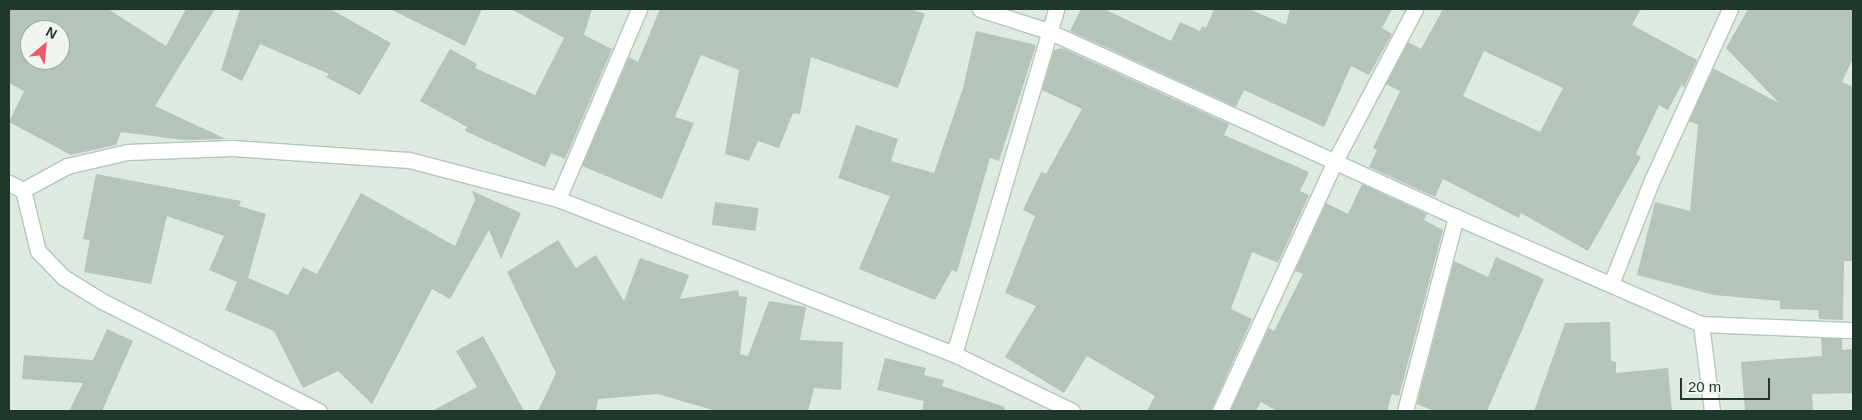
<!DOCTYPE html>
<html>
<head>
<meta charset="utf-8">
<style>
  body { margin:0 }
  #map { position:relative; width:1862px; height:420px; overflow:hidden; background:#dee9e0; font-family:Arial,sans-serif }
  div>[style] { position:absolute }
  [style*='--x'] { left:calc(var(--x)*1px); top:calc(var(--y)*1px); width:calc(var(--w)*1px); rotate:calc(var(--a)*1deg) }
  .building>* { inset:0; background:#b4c4b8; transform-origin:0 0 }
  .roads { filter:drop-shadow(1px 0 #b2c8b8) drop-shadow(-1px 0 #b2c8b8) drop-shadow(0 1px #b2c8b8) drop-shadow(0 -1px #b2c8b8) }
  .street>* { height:15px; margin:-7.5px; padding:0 7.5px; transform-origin:7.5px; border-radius:7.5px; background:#fff }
  .secondary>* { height:15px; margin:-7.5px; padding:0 7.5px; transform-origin:7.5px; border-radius:7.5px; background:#fff }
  span { translate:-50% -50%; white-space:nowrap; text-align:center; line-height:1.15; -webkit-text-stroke:4px #eef6ef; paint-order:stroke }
  .frame { position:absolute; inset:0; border:10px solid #203829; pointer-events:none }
  .north { position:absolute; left:20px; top:20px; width:50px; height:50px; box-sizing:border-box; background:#eef6ef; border:1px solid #9caaa0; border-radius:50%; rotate:28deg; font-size:14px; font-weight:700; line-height:20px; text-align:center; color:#203829 }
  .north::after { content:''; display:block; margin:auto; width:18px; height:22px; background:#ed596a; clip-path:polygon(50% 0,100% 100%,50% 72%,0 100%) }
  .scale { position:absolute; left:1680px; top:378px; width:90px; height:22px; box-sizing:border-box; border:2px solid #203829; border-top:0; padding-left:6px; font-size:15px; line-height:18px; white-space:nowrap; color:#203829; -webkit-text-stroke:4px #eef6ef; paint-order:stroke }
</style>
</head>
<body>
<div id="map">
  <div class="building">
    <div style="clip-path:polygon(evenodd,9px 9px,108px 9px,166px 46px,186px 9px,215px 9px,155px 106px,226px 139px,184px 140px,121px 132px,116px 145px,71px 155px,9px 122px,24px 91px,9px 83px,9px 9px,30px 30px,60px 30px,60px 60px,30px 60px,30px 30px)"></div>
    <div style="clip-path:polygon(240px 9px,330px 9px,391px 43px,360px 95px,326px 77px,329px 74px,260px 44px,242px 81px,221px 70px)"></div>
    <div style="clip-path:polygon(390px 9px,482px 9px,465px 46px)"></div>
    <div style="clip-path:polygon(511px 9px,592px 9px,584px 35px,612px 49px,565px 159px,551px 153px,545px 167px,465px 131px,467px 127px,420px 101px,450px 49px,477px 64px,475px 68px,535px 95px,564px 38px)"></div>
    <div style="clip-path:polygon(660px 9px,911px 9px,925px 14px,898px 88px,811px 57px,800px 114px,793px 113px,779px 148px,758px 141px,749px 161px,725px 154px,739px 70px,701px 55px,675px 117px,694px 123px,662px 199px,582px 166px,629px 57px,638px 62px)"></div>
    <div style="clip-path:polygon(1081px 9px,1104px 9px,1171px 41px,1180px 22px,1200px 31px,1202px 26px,1206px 28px,1214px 9px,1249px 9px,1286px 25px,1290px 9px,1392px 9px,1382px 28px,1392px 34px,1369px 75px,1351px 66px,1324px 127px,1244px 90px,1236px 107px,1070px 31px)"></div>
    <div style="clip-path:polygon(evenodd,1443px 9px,1641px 9px,1632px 25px,1697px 60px,1684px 88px,1682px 84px,1668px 110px,1659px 105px,1636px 154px,1641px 157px,1588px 251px,1521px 213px,1519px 218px,1443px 179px,1435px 197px,1369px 167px,1377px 150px,1373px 148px,1400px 91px,1386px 84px,1408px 42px,1421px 49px,1443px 9px,1484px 51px,1563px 88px,1540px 132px,1463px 96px,1484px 51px)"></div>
    <div style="clip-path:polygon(1748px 9px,1853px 9px,1853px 58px,1842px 82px,1853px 87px,1853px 261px,1844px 261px,1843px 320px,1819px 319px,1818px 310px,1780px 309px,1780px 301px,1714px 295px,1637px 275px,1655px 202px,1690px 211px,1698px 125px,1689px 121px,1713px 68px,1779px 103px,1726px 48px)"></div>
    <div style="clip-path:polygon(976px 31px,1036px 45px,999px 161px,990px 158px,957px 272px,952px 270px,935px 300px,859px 269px,890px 196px,838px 178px,856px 125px,898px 139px,891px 161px,934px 173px,963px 88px)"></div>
    <div style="clip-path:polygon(1062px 48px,1229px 124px,1224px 135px,1309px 172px,1300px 191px,1309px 195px,1278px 263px,1252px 252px,1231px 309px,1252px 319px,1211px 411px,1147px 411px,1155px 396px,1087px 356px,1064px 393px,1005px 357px,1036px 306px,1005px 293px,1035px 216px,1023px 210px,1041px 172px,1046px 174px,1082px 109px,1042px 90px,1054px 50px)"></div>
    <div style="clip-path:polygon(96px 174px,241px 201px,239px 206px,266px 214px,248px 278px,288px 295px,303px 267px,317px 274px,361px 193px,455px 246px,475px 200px,472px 191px,521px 213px,501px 259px,489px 230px,450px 299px,432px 289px,372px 404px,338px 371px,303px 388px,274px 331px,225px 310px,237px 282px,209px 270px,224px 236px,167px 216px,151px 284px,84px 272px,90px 240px,83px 239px)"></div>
    <div style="clip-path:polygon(1362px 184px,1427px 214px,1424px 220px,1443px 230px,1399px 396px,1392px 394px,1387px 411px,1277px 411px,1261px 402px,1256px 411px,1230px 411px,1269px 328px,1274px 331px,1303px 274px,1295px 271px,1326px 203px,1348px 214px)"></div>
    <div style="left:715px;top:202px;width:44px;height:23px;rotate:8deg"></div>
    <div style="clip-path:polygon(558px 240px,576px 268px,596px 255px,624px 301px,640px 258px,689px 275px,680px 299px,738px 290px,739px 296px,747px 297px,740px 354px,748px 356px,769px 301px,806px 307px,800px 340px,843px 342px,841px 390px,814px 388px,808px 411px,716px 411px,658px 394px,598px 399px,596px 411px,538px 411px,556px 373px,507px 272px)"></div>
    <div style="clip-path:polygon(1496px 257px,1544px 279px,1487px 411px,1434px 411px,1417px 404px,1454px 261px,1488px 277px)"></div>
    <div style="clip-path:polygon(1610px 322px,1611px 361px,1616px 362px,1616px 373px,1668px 368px,1672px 411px,1534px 411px,1565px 323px)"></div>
    <div style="clip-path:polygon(107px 329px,133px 341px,102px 411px,69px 411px,83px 383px,22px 379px,24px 355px,93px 360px)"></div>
    <div style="clip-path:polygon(483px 336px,524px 411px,432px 411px,477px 387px,456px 351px)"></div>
    <div style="clip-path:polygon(1821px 338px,1842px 339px,1842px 350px,1852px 349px,1853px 393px,1812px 394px,1813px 411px,1745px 411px,1741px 362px,1822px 356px)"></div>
    <div style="clip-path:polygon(885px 358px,926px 368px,924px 375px,944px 380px,942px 386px,1005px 407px,1004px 411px,922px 411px,924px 401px,877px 390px)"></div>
  </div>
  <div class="roads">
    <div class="street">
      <div style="--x:9;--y:183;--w:16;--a:27"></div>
      <div style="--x:23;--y:190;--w:63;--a:76.2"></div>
      <div style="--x:38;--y:251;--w:36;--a:46"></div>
      <div style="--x:63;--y:277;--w:46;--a:31.6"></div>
      <div style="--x:102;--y:301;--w:243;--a:26.9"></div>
      <div style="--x:23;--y:190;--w:50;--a:-28.6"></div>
      <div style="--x:67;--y:166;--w:62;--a:-13.1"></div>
      <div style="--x:127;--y:152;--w:105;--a:-2.2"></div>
      <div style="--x:232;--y:148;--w:177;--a:3.9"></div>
      <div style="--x:409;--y:160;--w:154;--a:14.7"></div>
      <div style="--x:558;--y:199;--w:425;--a:21.4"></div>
      <div style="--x:954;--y:354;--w:131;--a:25.8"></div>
      <div style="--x:558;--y:199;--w:207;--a:-66.9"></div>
      <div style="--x:1611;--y:284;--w:112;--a:-68.5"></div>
      <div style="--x:1652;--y:180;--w:188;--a:-65.5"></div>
      <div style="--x:954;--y:354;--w:360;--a:-73.5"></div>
      <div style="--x:1220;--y:411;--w:275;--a:-65.3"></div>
      <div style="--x:1405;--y:411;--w:201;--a:-75.3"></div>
    </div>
    <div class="secondary">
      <div style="--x:980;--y:9;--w:71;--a:17.9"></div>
      <div style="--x:1048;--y:31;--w:448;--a:24.5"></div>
      <div style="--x:1456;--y:217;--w:267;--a:23.6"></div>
      <div style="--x:1701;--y:324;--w:152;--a:2.3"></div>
      <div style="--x:1335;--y:161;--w:172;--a:-62.2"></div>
      <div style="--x:1701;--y:324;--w:88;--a:82.8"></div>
    </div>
  </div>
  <div class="frame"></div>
  <div class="north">N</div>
  <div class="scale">20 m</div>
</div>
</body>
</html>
